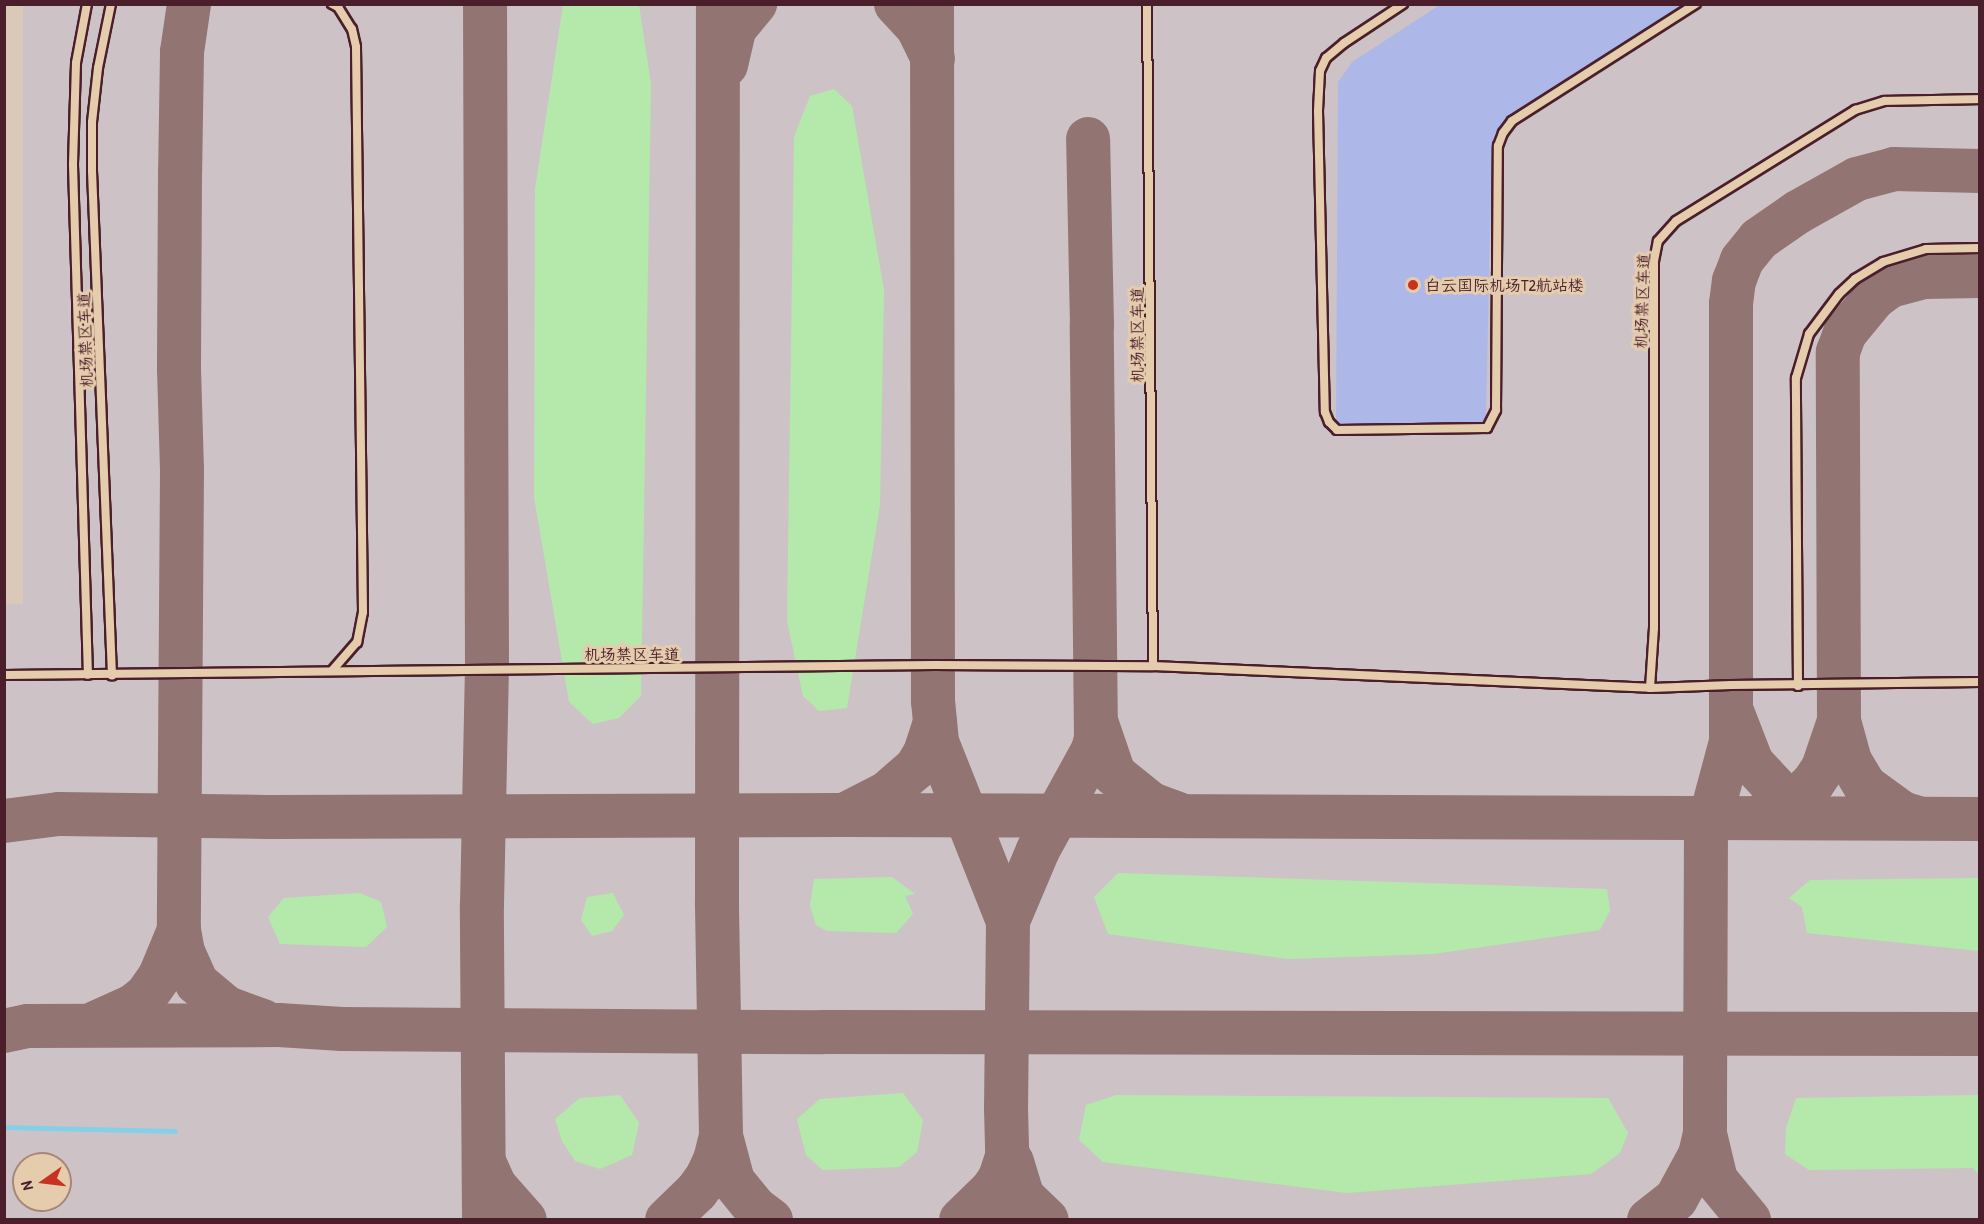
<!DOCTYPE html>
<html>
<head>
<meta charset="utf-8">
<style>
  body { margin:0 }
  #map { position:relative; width:1984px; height:1224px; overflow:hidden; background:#dac8b9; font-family:"Patrick Hand","LXGW WenKai TC",sans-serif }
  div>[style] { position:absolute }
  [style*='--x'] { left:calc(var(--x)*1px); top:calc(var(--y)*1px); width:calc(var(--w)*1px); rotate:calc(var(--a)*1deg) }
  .built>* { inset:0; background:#cdc3c7 }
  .green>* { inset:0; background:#b4e9ab }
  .stream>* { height:4.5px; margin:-2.25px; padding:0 2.25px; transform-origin:2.25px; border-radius:2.25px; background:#86d0e7 }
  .taxiway>* { height:44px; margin:-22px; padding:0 22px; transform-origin:22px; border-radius:22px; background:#927472 }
  .building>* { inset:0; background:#aeb8e8 }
  .roads { filter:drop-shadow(2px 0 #4a1f2b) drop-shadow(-2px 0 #4a1f2b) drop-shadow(0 2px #4a1f2b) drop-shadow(0 -2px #4a1f2b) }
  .lane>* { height:8px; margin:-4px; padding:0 4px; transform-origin:4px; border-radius:4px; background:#e5ccad }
  .dots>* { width:16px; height:16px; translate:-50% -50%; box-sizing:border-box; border:3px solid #e5ccad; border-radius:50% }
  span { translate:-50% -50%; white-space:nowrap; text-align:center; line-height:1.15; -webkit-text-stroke:6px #e5ccad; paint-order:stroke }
  .poi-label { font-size:16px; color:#4a1f2b }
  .left { translate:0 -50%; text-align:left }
  .street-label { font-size:16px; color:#4a1f2b }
  .frame { position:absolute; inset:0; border:6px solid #4a1f2b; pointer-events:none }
  .north { position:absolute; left:12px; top:1152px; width:60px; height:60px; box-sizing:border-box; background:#e5ccad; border:2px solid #a78779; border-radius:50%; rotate:256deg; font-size:16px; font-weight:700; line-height:24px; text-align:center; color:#4a1f2b }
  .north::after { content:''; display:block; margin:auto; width:21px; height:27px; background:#c8321e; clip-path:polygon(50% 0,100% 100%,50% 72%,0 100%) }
</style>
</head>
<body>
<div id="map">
  <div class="built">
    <div style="clip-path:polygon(evenodd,23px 5px,1979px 5px,1979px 1219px,5px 1220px,4px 604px,23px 604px,23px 5px,24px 1164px,60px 1164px,60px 1200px,24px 1200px,24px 1164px)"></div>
  </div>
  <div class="green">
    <div style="clip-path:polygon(563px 5px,639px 5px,651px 84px,641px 696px,619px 718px,593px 724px,569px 702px,534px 497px,535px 189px)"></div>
    <div style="clip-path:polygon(834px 89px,852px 106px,884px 290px,880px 505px,847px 708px,819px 711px,803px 696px,787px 621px,794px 137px,810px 96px)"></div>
    <div style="clip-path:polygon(1118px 873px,1607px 889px,1610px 911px,1600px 930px,1433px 954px,1289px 959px,1108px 934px,1094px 897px)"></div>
    <div style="clip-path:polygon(892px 877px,915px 894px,905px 896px,913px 914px,896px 933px,827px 931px,816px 925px,810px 906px,814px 879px)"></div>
    <div style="clip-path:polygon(1979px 878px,1979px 951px,1807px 933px,1802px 907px,1789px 898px,1810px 880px)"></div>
    <div style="clip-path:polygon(360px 893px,381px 902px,387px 927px,366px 947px,280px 944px,268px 917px,284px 898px)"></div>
    <div style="clip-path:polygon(613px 893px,624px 915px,612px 931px,592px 936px,581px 920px,587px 897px)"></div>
    <div style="clip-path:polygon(903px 1093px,923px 1120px,917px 1152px,899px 1167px,823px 1170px,806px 1155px,797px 1119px,820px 1099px)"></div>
    <div style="clip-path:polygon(620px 1095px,639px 1123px,632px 1155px,600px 1169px,575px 1161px,562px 1141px,555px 1119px,580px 1098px)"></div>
    <div style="clip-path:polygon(1116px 1095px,1608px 1098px,1628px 1133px,1620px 1153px,1591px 1174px,1347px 1193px,1103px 1162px,1079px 1140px,1086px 1105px)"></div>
    <div style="clip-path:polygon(1979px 1095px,1979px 1175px,1973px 1168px,1809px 1170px,1785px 1154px,1786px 1128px,1796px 1098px)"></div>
  </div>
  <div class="stream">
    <div style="--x:4;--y:1127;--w:171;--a:1.3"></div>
  </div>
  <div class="taxiway">
    <div style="--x:189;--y:4;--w:49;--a:98.3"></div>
    <div style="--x:182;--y:52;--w:121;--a:90.9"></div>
    <div style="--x:180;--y:173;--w:196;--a:90.3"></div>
    <div style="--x:179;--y:369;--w:101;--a:88.3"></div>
    <div style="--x:182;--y:470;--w:460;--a:90.4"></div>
    <div style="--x:179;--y:930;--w:22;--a:80"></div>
    <div style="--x:183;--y:952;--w:34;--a:66"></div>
    <div style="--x:197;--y:983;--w:39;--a:40"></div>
    <div style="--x:227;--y:1008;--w:38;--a:20"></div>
    <div style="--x:896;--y:4;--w:33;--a:47"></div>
    <div style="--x:918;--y:28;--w:34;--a:64"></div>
    <div style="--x:932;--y:4;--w:697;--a:89.92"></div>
    <div style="--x:933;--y:701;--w:41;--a:84.4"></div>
    <div style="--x:937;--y:742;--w:193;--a:68.4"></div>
    <div style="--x:1008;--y:921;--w:187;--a:90.6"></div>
    <div style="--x:1006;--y:1108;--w:112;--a:88.5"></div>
    <div style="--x:726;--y:65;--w:37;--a:-77"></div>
    <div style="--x:734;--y:29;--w:33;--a:-50"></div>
    <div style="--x:1733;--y:714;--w:53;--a:68.8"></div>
    <div style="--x:1752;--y:763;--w:38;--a:47"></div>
    <div style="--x:1778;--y:791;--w:40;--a:29.7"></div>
    <div style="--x:1839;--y:721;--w:41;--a:74.6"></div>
    <div style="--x:1850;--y:761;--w:29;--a:59"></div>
    <div style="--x:1865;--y:786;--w:46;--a:36.1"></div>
    <div style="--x:1902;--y:813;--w:17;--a:17"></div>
    <div style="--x:1097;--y:724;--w:53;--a:71.2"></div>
    <div style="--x:1114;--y:774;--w:48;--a:39"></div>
    <div style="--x:1151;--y:804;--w:29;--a:20"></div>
    <div style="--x:846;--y:814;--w:46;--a:-27.1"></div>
    <div style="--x:887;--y:793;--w:38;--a:-41"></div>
    <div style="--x:916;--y:768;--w:17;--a:-59"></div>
    <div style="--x:925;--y:753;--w:32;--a:-72"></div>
    <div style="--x:1757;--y:818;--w:56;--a:-29.7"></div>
    <div style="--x:1806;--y:790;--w:10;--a:-45"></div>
    <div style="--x:1813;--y:783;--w:18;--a:-56"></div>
    <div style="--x:1823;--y:768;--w:50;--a:-71.2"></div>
    <div style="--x:1839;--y:721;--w:369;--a:-90.2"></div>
    <div style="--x:1838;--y:352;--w:20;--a:-70"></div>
    <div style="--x:1845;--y:333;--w:45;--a:-50.4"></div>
    <div style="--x:1874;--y:298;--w:20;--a:-37"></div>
    <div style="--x:1890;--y:286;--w:34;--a:-15"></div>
    <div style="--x:1923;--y:277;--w:57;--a:-1"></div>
    <div style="--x:4;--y:821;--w:55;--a:-7.3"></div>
    <div style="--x:59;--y:814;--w:209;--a:0.8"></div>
    <div style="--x:268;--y:817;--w:575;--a:-0.2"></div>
    <div style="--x:843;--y:815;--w:1137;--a:0.2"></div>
    <div style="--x:1008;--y:921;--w:77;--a:-67.1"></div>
    <div style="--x:1038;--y:850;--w:114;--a:-61.2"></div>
    <div style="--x:1093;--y:750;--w:12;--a:-76"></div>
    <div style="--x:1096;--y:738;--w:413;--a:-90.6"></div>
    <div style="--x:1092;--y:325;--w:186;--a:-91.2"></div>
    <div style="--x:95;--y:1023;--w:42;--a:-24.1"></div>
    <div style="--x:133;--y:1006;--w:16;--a:-38"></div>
    <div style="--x:146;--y:996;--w:24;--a:-55"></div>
    <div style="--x:160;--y:976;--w:50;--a:-67.6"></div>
    <div style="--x:4;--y:1031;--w:24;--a:-12"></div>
    <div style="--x:27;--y:1026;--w:252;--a:-0.2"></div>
    <div style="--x:279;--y:1025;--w:63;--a:3.6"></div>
    <div style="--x:342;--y:1029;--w:480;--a:0.4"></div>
    <div style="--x:822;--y:1032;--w:1158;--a:0.1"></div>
    <div style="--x:721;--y:1136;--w:47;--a:75.1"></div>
    <div style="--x:733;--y:1181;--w:35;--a:51"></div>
    <div style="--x:755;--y:1208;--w:20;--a:37"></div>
    <div style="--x:1012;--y:1162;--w:37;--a:73"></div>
    <div style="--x:1023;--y:1197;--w:33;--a:44"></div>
    <div style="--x:485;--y:1164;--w:24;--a:66"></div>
    <div style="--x:495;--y:1186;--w:45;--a:48.6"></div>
    <div style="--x:484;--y:1220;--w:315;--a:-90.4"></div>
    <div style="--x:482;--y:905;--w:236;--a:-88.8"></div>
    <div style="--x:487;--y:669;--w:665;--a:-90.17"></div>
    <div style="--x:667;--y:1220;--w:42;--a:-44"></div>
    <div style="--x:697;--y:1191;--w:17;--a:-54"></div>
    <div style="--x:707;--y:1177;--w:19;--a:-65"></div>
    <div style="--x:715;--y:1160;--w:25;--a:-76"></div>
    <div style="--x:721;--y:1136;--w:234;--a:-91"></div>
    <div style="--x:717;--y:902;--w:898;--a:-89.94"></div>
    <div style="--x:961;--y:1220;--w:43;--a:-44.1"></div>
    <div style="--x:992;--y:1190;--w:14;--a:-56"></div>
    <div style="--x:1000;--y:1178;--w:26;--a:-72"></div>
    <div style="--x:1649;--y:1220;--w:34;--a:-38"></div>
    <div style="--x:1676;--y:1199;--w:50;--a:-61.4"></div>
    <div style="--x:1700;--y:1155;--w:22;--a:-77"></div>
    <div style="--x:1749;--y:1220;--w:52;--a:-129.5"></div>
    <div style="--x:1716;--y:1180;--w:47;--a:-103.4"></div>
    <div style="--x:1705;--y:1134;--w:25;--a:-90"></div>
    <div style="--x:1705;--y:1109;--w:274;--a:-89.8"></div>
    <div style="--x:1706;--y:835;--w:96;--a:-75"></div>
    <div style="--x:1731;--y:742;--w:438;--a:-90"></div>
    <div style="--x:1731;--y:304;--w:23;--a:-83"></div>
    <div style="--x:1734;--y:281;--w:22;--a:-69"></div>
    <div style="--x:1742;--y:260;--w:27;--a:-51"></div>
    <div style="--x:1759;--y:239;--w:47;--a:-34.7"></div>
    <div style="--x:1798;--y:212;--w:68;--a:-29.2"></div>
    <div style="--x:1857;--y:179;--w:38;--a:-15"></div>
    <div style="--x:1894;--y:169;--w:86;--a:1.3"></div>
  </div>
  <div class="building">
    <div style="clip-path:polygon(1441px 4px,1684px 4px,1509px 116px,1494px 135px,1492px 146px,1486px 416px,1483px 422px,1339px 424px,1336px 421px,1338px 82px,1352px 62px)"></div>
  </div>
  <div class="roads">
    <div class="lane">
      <div style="--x:87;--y:4;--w:60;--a:100.6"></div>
      <div style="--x:76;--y:63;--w:102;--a:91.7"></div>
      <div style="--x:73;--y:165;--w:510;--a:88.32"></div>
      <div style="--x:111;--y:4;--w:65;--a:101.5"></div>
      <div style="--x:98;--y:68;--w:54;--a:96.3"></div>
      <div style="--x:92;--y:122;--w:49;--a:90"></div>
      <div style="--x:92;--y:171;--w:505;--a:87.73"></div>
      <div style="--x:332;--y:4;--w:7;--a:27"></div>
      <div style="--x:338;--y:7;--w:26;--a:58"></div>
      <div style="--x:352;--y:29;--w:18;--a:77"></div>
      <div style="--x:356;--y:47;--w:565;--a:89.29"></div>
      <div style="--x:363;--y:612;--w:31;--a:101"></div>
      <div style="--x:357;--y:642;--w:37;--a:131"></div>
      <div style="--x:1403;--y:4;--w:71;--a:146.5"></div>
      <div style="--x:1344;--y:43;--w:23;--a:140"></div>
      <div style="--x:1326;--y:58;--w:14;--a:115"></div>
      <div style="--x:1320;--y:71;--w:40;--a:92.9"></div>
      <div style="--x:1318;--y:111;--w:301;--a:88.7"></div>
      <div style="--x:1325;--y:412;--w:11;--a:68"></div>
      <div style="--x:1329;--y:422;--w:11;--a:45"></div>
      <div style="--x:1337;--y:430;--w:150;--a:-0.8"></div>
      <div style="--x:1487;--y:428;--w:20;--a:-63"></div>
      <div style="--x:1496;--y:410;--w:264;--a:-89.6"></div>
      <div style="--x:1498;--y:146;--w:14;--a:-69"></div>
      <div style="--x:1503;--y:133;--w:15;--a:-53"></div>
      <div style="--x:1512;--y:121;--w:218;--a:-32.5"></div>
      <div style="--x:1153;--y:666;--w:497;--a:2.5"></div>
      <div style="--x:1650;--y:688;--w:81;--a:-2.1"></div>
      <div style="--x:1731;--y:685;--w:249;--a:-0.7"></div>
      <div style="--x:4;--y:675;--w:930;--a:-0.62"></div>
      <div style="--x:934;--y:665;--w:219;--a:0.3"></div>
      <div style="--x:1153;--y:666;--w:662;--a:-90.52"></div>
      <div style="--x:1798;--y:686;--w:308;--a:-90.4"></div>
      <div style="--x:1796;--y:378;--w:46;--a:-73.5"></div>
      <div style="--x:1809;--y:334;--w:50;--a:-53.1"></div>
      <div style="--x:1839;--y:294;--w:22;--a:-43"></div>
      <div style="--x:1855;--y:279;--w:33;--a:-31"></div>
      <div style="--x:1883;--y:262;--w:45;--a:-16.8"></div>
      <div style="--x:1926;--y:249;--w:54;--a:-1.1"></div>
      <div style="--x:1650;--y:688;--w:60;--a:-86.2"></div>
      <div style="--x:1654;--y:628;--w:367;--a:-90"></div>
      <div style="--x:1654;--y:261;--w:20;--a:-79"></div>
      <div style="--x:1658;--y:241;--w:27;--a:-48"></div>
      <div style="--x:1676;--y:221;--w:211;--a:-31.8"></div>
      <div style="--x:1855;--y:110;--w:31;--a:-17"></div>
      <div style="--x:1885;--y:101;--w:95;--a:-1.2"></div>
    </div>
  </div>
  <div class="dots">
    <div style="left:1413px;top:285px;background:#c8321e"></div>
  </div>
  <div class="poi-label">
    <span class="left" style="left:1425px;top:285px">白云国际机场T2航站楼</span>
  </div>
  <div class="street-label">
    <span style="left:1642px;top:301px;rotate:-88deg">机场禁区车道</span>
    <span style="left:1137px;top:335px;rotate:-90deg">机场禁区车道</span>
    <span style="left:85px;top:340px;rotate:-92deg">机场禁区车道</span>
    <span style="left:632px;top:654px">机场禁区车道</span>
  </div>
  <div class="frame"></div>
  <div class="north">N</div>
</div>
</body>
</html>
